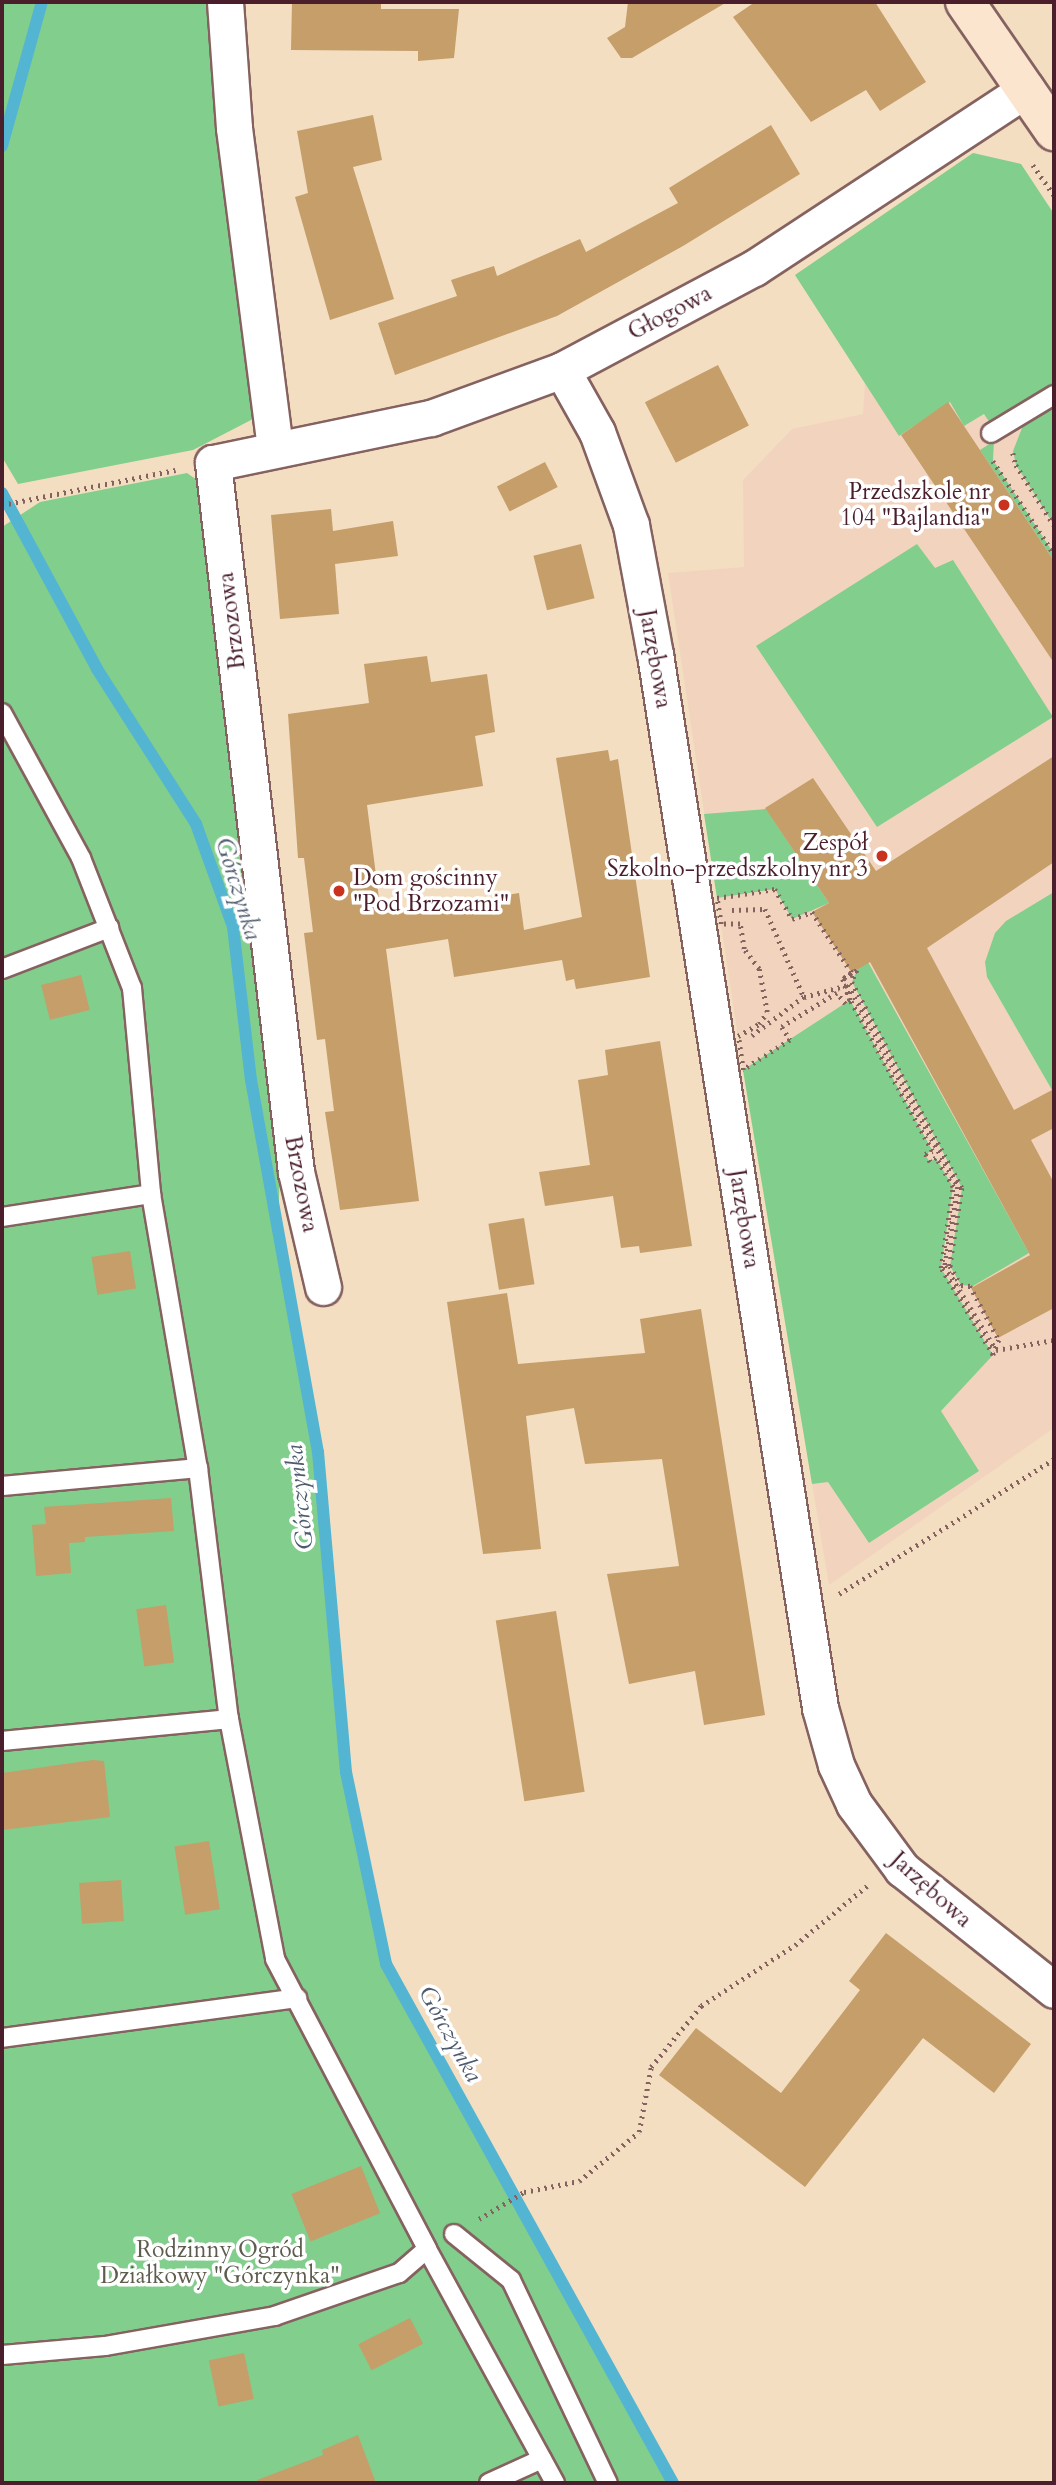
<!DOCTYPE html>
<html>
<head>
<meta charset="utf-8">
<style>
  body { margin:0 }
  #map { position:relative; width:1056px; height:2485px; overflow:hidden; background:#f3dec1; font-family:Cardo,serif }
  div>[style] { position:absolute }
  [style*='--x'] { left:calc(var(--x)*1px); top:calc(var(--y)*1px); width:calc(var(--w)*1px); rotate:calc(var(--a)*1deg) }
  .built>* { inset:0; background:#f2d4be }
  .green>* { inset:0; background:#82ce8c }
  .stream>* { height:12px; margin:-6px; padding:0 6px; transform-origin:6px; border-radius:6px; background:#53b5d2 }
  .building>* { inset:0; background:#c59e6a; transform-origin:0 0 }
  .path>* { height:4.5px; margin-top:-2.25px; transform-origin:0; background:repeating-linear-gradient(90deg,#856260 0 2px,transparent 0 7px) }
  .roads { filter:drop-shadow(2px 0 #856260) drop-shadow(-2px 0 #856260) drop-shadow(0 2px #856260) drop-shadow(0 -2px #856260) }
  .lane>* { height:18px; margin:-9px; padding:0 9px; transform-origin:9px; border-radius:9px; background:#fff }
  .street>* { height:35px; margin:-17.5px; padding:0 17.5px; transform-origin:17.5px; border-radius:17.5px; background:#fff }
  .secondary>* { height:38px; margin:-19px; padding:0 19px; transform-origin:19px; border-radius:19px; background:#fce5cf }
  .dots>* { width:19px; height:19px; translate:-50% -50%; box-sizing:border-box; border:4px solid #fff; border-radius:50% }
  span { translate:-50% -50%; white-space:nowrap; text-align:center; line-height:1.15; -webkit-text-stroke:7px #fff; paint-order:stroke }
  .street-label { font-size:23px; color:#4a1f2b }
  .poi-label { font-size:23px; color:#4a1f2b }
  .right { translate:-100% -50%; text-align:right }
  .left { translate:0 -50%; text-align:left }
  .park-label { font-size:23px; color:#5e5c4d }
  .water-label { font-size:24px; color:#4e5b6e; font-style:italic }
  .frame { position:absolute; inset:0; border:4px solid #4a1f2b; pointer-events:none }
</style>
</head>
<body>
<div id="map">
  <div class="built">
    <div style="clip-path:polygon(973px 153px,1021px 164px,1054px 214px,1054px 1428px,829px 1585px,743px 1070px,668px 573px,744px 567px,743px 480px,792px 429px,863px 414px,865px 383px,795px 275px)"></div>
  </div>
  <div class="green">
    <div style="clip-path:polygon(2px 2px,210px 2px,221px 157px,253px 419px,193px 450px,18px 484px,2px 457px)"></div>
    <div style="clip-path:polygon(973px 153px,1021px 164px,1054px 214px,1054px 384px,990px 423px,984px 414px,964px 426px,950px 402px,899px 436px,795px 275px)"></div>
    <div style="clip-path:polygon(1054px 405px,1054px 525px,1016px 465px,1013px 451px,1024px 423px)"></div>
    <div style="clip-path:polygon(994px 441px,993px 460px,1054px 554px,1054px 561px,980px 450px)"></div>
    <div style="clip-path:polygon(187px 473px,197px 480px,280px 1166px,278px 1233px,318px 1452px,346px 1772px,386px 1963px,673px 2483px,2px 2483px,2px 527px,40px 502px)"></div>
    <div style="clip-path:polygon(917px 544px,935px 568px,953px 560px,1053px 717px,877px 827px,756px 646px)"></div>
    <div style="clip-path:polygon(766px 809px,829px 903px,792px 919px,775px 889px,717px 898px,704px 814px)"></div>
    <div style="clip-path:polygon(1054px 892px,1054px 1089px,1052px 1090px,987px 977px,985px 962px,995px 933px,1006px 921px)"></div>
    <div style="clip-path:polygon(868px 962px,1029px 1253px,973px 1286px,961px 1285px,950px 1266px,962px 1188px,852px 982px,857px 970px)"></div>
    <div style="clip-path:polygon(850px 1000px,932px 1150px,925px 1155px,930px 1162px,936px 1158px,953px 1187px,941px 1268px,993px 1355px,941px 1411px,979px 1471px,869px 1543px,828px 1482px,812px 1484px,743px 1070px)"></div>
  </div>
  <div class="stream">
    <div style="--x:2;--y:146;--w:149;--a:-74.5"></div>
    <div style="--x:2;--y:493;--w:200;--a:61.6"></div>
    <div style="--x:97;--y:669;--w:184;--a:57.4"></div>
    <div style="--x:196;--y:824;--w:109;--a:70.2"></div>
    <div style="--x:233;--y:927;--w:154;--a:83.3"></div>
    <div style="--x:251;--y:1080;--w:378;--a:79.8"></div>
    <div style="--x:318;--y:1452;--w:321;--a:85"></div>
    <div style="--x:346;--y:1772;--w:196;--a:78.2"></div>
    <div style="--x:386;--y:1964;--w:593;--a:61.06"></div>
  </div>
  <div class="building">
    <div style="clip-path:polygon(292px 2px,381px 2px,381px 9px,459px 9px,454px 58px,418px 61px,418px 51px,291px 50px)"></div>
    <div style="clip-path:polygon(628px 2px,727px 2px,632px 58px,621px 58px,607px 38px,625px 27px)"></div>
    <div style="clip-path:polygon(755px 2px,875px 2px,926px 82px,880px 111px,866px 90px,811px 122px,733px 17px)"></div>
    <div style="clip-path:polygon(373px 115px,382px 160px,353px 167px,394px 299px,330px 320px,295px 197px,308px 193px,297px 131px)"></div>
    <div style="clip-path:polygon(771px 125px,800px 174px,683px 246px,557px 316px,395px 375px,378px 323px,457px 296px,451px 280px,494px 266px,497px 276px,580px 239px,586px 252px,678px 203px,669px 188px)"></div>
    <div style="left:718px;top:365px;width:68px;height:82px;rotate:63deg"></div>
    <div style="clip-path:polygon(948px 402px,1054px 561px,1054px 663px,901px 435px)"></div>
    <div style="left:545px;top:462px;width:28px;height:54px;rotate:63deg"></div>
    <div style="clip-path:polygon(331px 509px,333px 531px,393px 521px,398px 556px,335px 564px,339px 614px,280px 619px,271px 515px)"></div>
    <div style="left:581px;top:544px;width:56px;height:49px;rotate:76deg"></div>
    <div style="clip-path:polygon(427px 656px,431px 682px,487px 674px,495px 732px,475px 736px,483px 786px,367px 805px,381px 914px,519px 893px,524px 930px,582px 917px,556px 758px,608px 750px,610px 761px,618px 759px,650px 977px,576px 989px,574px 979px,566px 981px,562px 960px,454px 977px,448px 939px,386px 949px,419px 1201px,340px 1210px,325px 1112px,334px 1111px,325px 1039px,317px 1040px,304px 933px,313px 932px,304px 858px,298px 858px,288px 714px,369px 703px,364px 664px)"></div>
    <div style="clip-path:polygon(1054px 756px,1054px 862px,927px 948px,1014px 1110px,1054px 1089px,1054px 1128px,1031px 1140px,1054px 1183px,1054px 1308px,998px 1338px,971px 1288px,1030px 1255px,870px 962px,852px 973px,812px 912px,829px 903px,765px 808px,813px 778px,876px 871px)"></div>
    <div style="left:81px;top:975px;width:36px;height:41px;rotate:76deg"></div>
    <div style="clip-path:polygon(660px 1041px,692px 1246px,640px 1253px,639px 1246px,621px 1248px,613px 1196px,545px 1206px,539px 1172px,590px 1165px,578px 1080px,608px 1075px,605px 1050px)"></div>
    <div style="left:524px;top:1218px;width:67px;height:36px;rotate:81deg"></div>
    <div style="left:130px;top:1251px;width:38px;height:39px;rotate:81deg"></div>
    <div style="clip-path:polygon(507px 1293px,518px 1364px,645px 1353px,640px 1319px,701px 1309px,765px 1715px,704px 1725px,695px 1671px,629px 1684px,607px 1574px,679px 1566px,662px 1459px,585px 1464px,574px 1408px,526px 1416px,541px 1549px,483px 1554px,447px 1302px)"></div>
    <div style="clip-path:polygon(171px 1498px,174px 1531px,85px 1537px,85px 1542px,69px 1543px,71px 1573px,36px 1576px,32px 1525px,46px 1524px,44px 1507px)"></div>
    <div style="left:166px;top:1605px;width:58px;height:30px;rotate:82deg"></div>
    <div style="left:556px;top:1611px;width:183px;height:61px;rotate:81deg"></div>
    <div style="clip-path:polygon(93px 1760px,104px 1761px,110px 1817px,2px 1830px,2px 1773px)"></div>
    <div style="left:209px;top:1841px;width:69px;height:35px;rotate:81deg"></div>
    <div style="left:121px;top:1880px;width:41px;height:42px;rotate:86deg"></div>
    <div style="clip-path:polygon(886px 1933px,1031px 2044px,994px 2093px,923px 2038px,805px 2187px,659px 2075px,696px 2028px,781px 2093px,860px 1990px,849px 1981px)"></div>
    <div style="left:361px;top:2166px;width:51px;height:75px;rotate:68deg"></div>
    <div style="left:410px;top:2318px;width:29px;height:58px;rotate:63deg"></div>
    <div style="left:244px;top:2353px;width:47px;height:36px;rotate:78deg"></div>
    <div style="clip-path:polygon(358px 2435px,376px 2483px,258px 2483px,257px 2480px,323px 2455px,322px 2450px)"></div>
  </div>
  <div class="path">
    <div style="--x:1033;--y:165;--w:37;--a:55"></div>
    <div style="--x:1013;--y:453;--w:12;--a:76"></div>
    <div style="--x:1016;--y:465;--w:71;--a:57.7"></div>
    <div style="--x:993;--y:461;--w:111;--a:56.7"></div>
    <div style="--x:2;--y:505;--w:177;--a:-11.4"></div>
    <div style="--x:775;--y:889;--w:34;--a:60"></div>
    <div style="--x:792;--y:919;--w:21;--a:-19"></div>
    <div style="--x:812;--y:912;--w:73;--a:56.7"></div>
    <div style="--x:852;--y:973;--w:11;--a:146"></div>
    <div style="--x:843;--y:979;--w:22;--a:72"></div>
    <div style="--x:850;--y:1000;--w:6;--a:141"></div>
    <div style="--x:845;--y:1004;--w:14;--a:-126"></div>
    <div style="--x:837;--y:993;--w:65;--a:148.3"></div>
    <div style="--x:782;--y:1027;--w:15;--a:58"></div>
    <div style="--x:790;--y:1040;--w:56;--a:147.4"></div>
    <div style="--x:743;--y:1070;--w:34;--a:-98"></div>
    <div style="--x:738;--y:1036;--w:24;--a:-30"></div>
    <div style="--x:759;--y:1024;--w:14;--a:-56"></div>
    <div style="--x:767;--y:1012;--w:44;--a:-100.5"></div>
    <div style="--x:759;--y:969;--w:25;--a:-127"></div>
    <div style="--x:744;--y:949;--w:25;--a:-99"></div>
    <div style="--x:740;--y:924;--w:19;--a:180"></div>
    <div style="--x:721;--y:924;--w:26;--a:-99"></div>
    <div style="--x:717;--y:898;--w:59;--a:-8.8"></div>
    <div style="--x:732;--y:910;--w:33;--a:-2"></div>
    <div style="--x:765;--y:909;--w:96;--a:66.1"></div>
    <div style="--x:804;--y:997;--w:65;--a:143.1"></div>
    <div style="--x:857;--y:970;--w:13;--a:113"></div>
    <div style="--x:852;--y:982;--w:234;--a:61.9"></div>
    <div style="--x:962;--y:1188;--w:79;--a:98.7"></div>
    <div style="--x:950;--y:1266;--w:22;--a:60"></div>
    <div style="--x:961;--y:1285;--w:9;--a:6"></div>
    <div style="--x:970;--y:1286;--w:61;--a:61.8"></div>
    <div style="--x:999;--y:1340;--w:16;--a:112"></div>
    <div style="--x:993;--y:1355;--w:101;--a:-120.9"></div>
    <div style="--x:941;--y:1268;--w:82;--a:-81.6"></div>
    <div style="--x:953;--y:1187;--w:34;--a:-120"></div>
    <div style="--x:936;--y:1158;--w:7;--a:146"></div>
    <div style="--x:930;--y:1162;--w:9;--a:-122"></div>
    <div style="--x:925;--y:1154;--w:8;--a:-23"></div>
    <div style="--x:932;--y:1151;--w:172;--a:-118.5"></div>
    <div style="--x:850;--y:1000;--w:22;--a:-108"></div>
    <div style="--x:843;--y:979;--w:17;--a:-33"></div>
    <div style="--x:804;--y:997;--w:46;--a:-15.3"></div>
    <div style="--x:848;--y:985;--w:230;--a:61.4"></div>
    <div style="--x:958;--y:1187;--w:80;--a:99.3"></div>
    <div style="--x:945;--y:1266;--w:98;--a:58.7"></div>
    <div style="--x:996;--y:1350;--w:59;--a:-9.8"></div>
    <div style="--x:839;--y:1594;--w:254;--a:-32.1"></div>
    <div style="--x:479;--y:2219;--w:52;--a:-31"></div>
    <div style="--x:524;--y:2192;--w:56;--a:-11.3"></div>
    <div style="--x:579;--y:2181;--w:77;--a:-39.2"></div>
    <div style="--x:639;--y:2132;--w:66;--a:-79.5"></div>
    <div style="--x:651;--y:2067;--w:79;--a:-50.7"></div>
    <div style="--x:701;--y:2006;--w:112;--a:-33"></div>
    <div style="--x:795;--y:1945;--w:94;--a:-39.4"></div>
  </div>
  <div class="roads">
    <div class="lane">
      <div style="--x:991;--y:433;--w:74;--a:-31.1"></div>
      <div style="--x:2;--y:713;--w:165;--a:61.4"></div>
      <div style="--x:81;--y:858;--w:140;--a:68.6"></div>
      <div style="--x:132;--y:988;--w:207;--a:84.7"></div>
      <div style="--x:151;--y:1194;--w:278;--a:80.3"></div>
      <div style="--x:198;--y:1468;--w:253;--a:83"></div>
      <div style="--x:229;--y:1719;--w:244;--a:79.1"></div>
      <div style="--x:275;--y:1959;--w:327;--a:62.3"></div>
      <div style="--x:427;--y:2249;--w:37;--a:139"></div>
      <div style="--x:399;--y:2273;--w:131;--a:160.9"></div>
      <div style="--x:275;--y:2316;--w:173;--a:170"></div>
      <div style="--x:105;--y:2346;--w:103;--a:175"></div>
      <div style="--x:2;--y:969;--w:115;--a:-21"></div>
      <div style="--x:2;--y:1217;--w:151;--a:-8.8"></div>
      <div style="--x:2;--y:1486;--w:197;--a:-5.2"></div>
      <div style="--x:2;--y:1741;--w:228;--a:-5.5"></div>
      <div style="--x:2;--y:2038;--w:298;--a:-7.7"></div>
      <div style="--x:454;--y:2234;--w:73;--a:38.9"></div>
      <div style="--x:511;--y:2280;--w:225;--a:64.5"></div>
      <div style="--x:427;--y:2249;--w:267;--a:61.3"></div>
      <div style="--x:489;--y:2483;--w:58;--a:-24.4"></div>
    </div>
    <div class="street">
      <div style="--x:225;--y:2;--w:126;--a:85.9"></div>
      <div style="--x:234;--y:128;--w:322;--a:82.7"></div>
      <div style="--x:562;--y:370;--w:71;--a:60.6"></div>
      <div style="--x:597;--y:432;--w:99;--a:69.9"></div>
      <div style="--x:631;--y:525;--w:131;--a:79.5"></div>
      <div style="--x:655;--y:654;--w:1067;--a:81.1"></div>
      <div style="--x:820;--y:1708;--w:59;--a:74.3"></div>
      <div style="--x:836;--y:1765;--w:43;--a:65.2"></div>
      <div style="--x:854;--y:1804;--w:81;--a:53.6"></div>
      <div style="--x:902;--y:1869;--w:194;--a:38.5"></div>
      <div style="--x:323;--y:1287;--w:118;--a:-103.2"></div>
      <div style="--x:296;--y:1172;--w:714;--a:-96.68"></div>
      <div style="--x:213;--y:463;--w:223;--a:-11.7"></div>
      <div style="--x:431;--y:418;--w:140;--a:-20.1"></div>
      <div style="--x:562;--y:370;--w:217;--a:-28"></div>
      <div style="--x:754;--y:268;--w:326;--a:-33.3"></div>
    </div>
    <div class="secondary">
      <div style="--x:965;--y:2;--w:157;--a:55.4"></div>
    </div>
  </div>
  <div class="dots">
    <div style="left:1004px;top:505px;background:#c8321e"></div>
    <div style="left:882px;top:856px;background:#c8321e"></div>
    <div style="left:339px;top:891px;background:#c8321e"></div>
  </div>
  <div class="street-label">
    <span style="left:670px;top:313px;rotate:-28deg">Głogowa</span>
    <span style="left:232px;top:621px;rotate:-97deg">Brzozowa</span>
    <span style="left:655px;top:659px;rotate:80deg">Jarzębowa</span>
    <span style="left:301px;top:1184px;rotate:79deg">Brzozowa</span>
    <span style="left:744px;top:1219px;rotate:81deg">Jarzębowa</span>
    <span style="left:931px;top:1890px;rotate:42deg">Jarzębowa</span>
  </div>
  <div class="poi-label">
    <span class="right" style="left:990px;top:505px">Przedszkole nr<br>104 "Bajlandia"</span>
    <span class="right" style="left:868px;top:856px">Zespół<br>Szkolno-przedszkolny nr 3</span>
    <span class="left" style="left:353px;top:891px">Dom gościnny<br>"Pod Brzozami"</span>
  </div>
  <div class="park-label">
    <span style="left:220px;top:2263px">Rodzinny Ogród<br>Działkowy "Górczynka"</span>
  </div>
  <div class="water-label">
    <span style="left:238px;top:889px;rotate:73deg">Górczynka</span>
    <span style="left:300px;top:1497px;rotate:-96deg">Górczynka</span>
    <span style="left:450px;top:2034px;rotate:61deg">Górczynka</span>
  </div>
  <div class="frame"></div>
</div>
</body>
</html>
